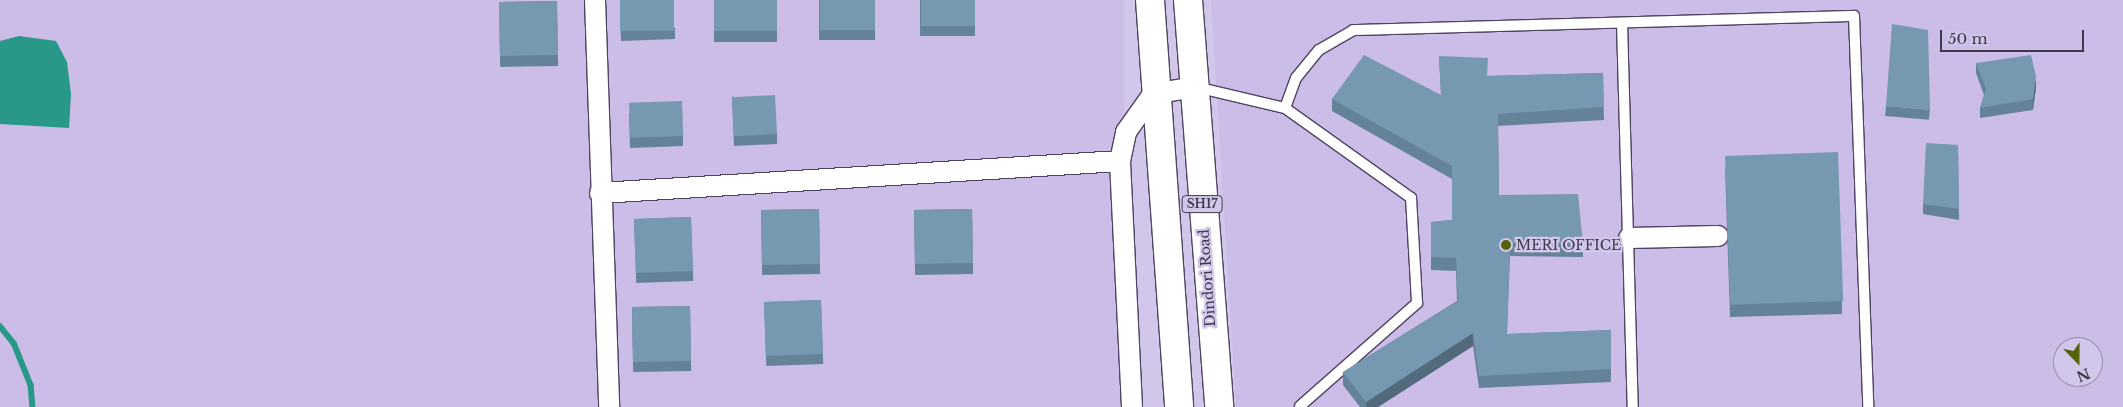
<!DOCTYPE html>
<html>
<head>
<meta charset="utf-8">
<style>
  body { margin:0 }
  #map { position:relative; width:2123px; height:407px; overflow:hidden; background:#d2c6eb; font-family:"Libre Baskerville",serif }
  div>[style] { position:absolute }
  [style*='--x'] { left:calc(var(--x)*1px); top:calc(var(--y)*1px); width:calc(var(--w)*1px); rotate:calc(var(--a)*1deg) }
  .built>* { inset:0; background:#cbbce8; transform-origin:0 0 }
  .water>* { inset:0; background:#289887 }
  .stream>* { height:5.5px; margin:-2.75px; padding:0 2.75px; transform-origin:2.75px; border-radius:2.75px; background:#289887 }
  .roads { filter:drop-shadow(1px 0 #4e4363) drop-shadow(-1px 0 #4e4363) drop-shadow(0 1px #4e4363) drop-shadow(0 -1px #4e4363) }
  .service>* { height:10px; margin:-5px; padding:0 5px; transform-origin:5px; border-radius:5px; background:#fff }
  .minor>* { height:20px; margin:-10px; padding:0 10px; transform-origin:10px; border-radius:10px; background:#fff }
  .primary>* { height:28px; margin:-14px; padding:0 14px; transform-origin:14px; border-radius:14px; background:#fff }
  .wall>* { inset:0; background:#658398; transform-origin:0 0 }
  .shaded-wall>* { inset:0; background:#536a7c }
  .building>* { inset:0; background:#7698b1; transform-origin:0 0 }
  .dots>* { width:14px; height:14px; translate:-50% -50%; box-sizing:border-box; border:2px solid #d2c6eb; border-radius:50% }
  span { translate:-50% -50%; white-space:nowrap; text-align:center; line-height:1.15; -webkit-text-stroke:4.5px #d2c6eb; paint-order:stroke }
  .shield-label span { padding:1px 4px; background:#d2c6eb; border:1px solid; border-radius:4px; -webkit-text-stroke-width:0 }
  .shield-label { font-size:12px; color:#3f3a49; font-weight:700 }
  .poi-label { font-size:14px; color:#3f3a49 }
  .left { translate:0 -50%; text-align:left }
  .street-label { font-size:14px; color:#3f3a49 }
  .north { position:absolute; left:2053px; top:337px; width:50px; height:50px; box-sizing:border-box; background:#d2c6eb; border:1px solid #978eaa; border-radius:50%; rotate:158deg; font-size:14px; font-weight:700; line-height:20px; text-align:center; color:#3f3a49 }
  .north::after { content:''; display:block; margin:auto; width:18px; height:22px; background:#536308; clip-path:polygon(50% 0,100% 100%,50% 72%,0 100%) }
  .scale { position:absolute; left:1940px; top:30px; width:144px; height:22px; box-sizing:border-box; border:2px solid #3f3a49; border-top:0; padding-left:6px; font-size:15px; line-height:18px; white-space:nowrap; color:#3f3a49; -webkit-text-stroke:4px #d2c6eb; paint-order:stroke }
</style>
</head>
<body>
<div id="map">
  <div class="built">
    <div style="left:0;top:0;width:1124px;height:407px"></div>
    <div style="clip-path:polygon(evenodd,1211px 0,2123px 0,2123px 407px,1236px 407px,1211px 0,2063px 347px,2093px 347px,2093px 377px,2063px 377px,2063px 347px)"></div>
  </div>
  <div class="water">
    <div style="clip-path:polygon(19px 36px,56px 41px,67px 62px,71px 94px,69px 128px,0 124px,0 41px)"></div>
  </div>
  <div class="stream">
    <div style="--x:0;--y:326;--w:22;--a:51"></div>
    <div style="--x:14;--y:343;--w:45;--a:68"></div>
    <div style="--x:31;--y:385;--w:22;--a:85"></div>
  </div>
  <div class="roads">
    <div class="service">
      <div style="--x:1622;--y:23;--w:384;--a:88.4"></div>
      <div style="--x:1196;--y:87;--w:91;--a:13.3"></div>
      <div style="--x:1285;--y:108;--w:155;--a:35.5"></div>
      <div style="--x:1411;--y:198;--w:105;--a:86.7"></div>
      <div style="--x:1417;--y:303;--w:156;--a:138.6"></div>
      <div style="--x:1285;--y:108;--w:32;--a:-70"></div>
      <div style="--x:1296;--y:78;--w:36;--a:-51"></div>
      <div style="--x:1319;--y:50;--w:39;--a:-30"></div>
      <div style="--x:1353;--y:30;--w:501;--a:-1.6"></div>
      <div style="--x:1854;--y:16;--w:391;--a:87.9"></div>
    </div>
    <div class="minor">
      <div style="--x:595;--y:0;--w:407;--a:88"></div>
      <div style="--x:600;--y:193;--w:521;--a:-3.52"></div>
      <div style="--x:1629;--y:238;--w:89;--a:-1.3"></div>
      <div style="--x:1132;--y:407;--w:246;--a:-92.8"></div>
      <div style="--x:1120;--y:161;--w:30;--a:-78"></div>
      <div style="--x:1126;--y:132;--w:47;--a:-54.6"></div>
      <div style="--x:1153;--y:94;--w:43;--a:-9.5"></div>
    </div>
    <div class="primary">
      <div style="--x:1150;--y:0;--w:408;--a:85.9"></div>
      <div style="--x:1188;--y:0;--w:408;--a:85.6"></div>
    </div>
  </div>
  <div class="wall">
    <div style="clip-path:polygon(620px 0,675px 28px,675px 39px,621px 41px)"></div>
    <div style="left:714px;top:0;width:63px;height:42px"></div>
    <div style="left:819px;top:0;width:56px;height:40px"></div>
    <div style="left:920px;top:0;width:55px;height:36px"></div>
    <div style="left:557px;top:1px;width:65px;height:58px;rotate:89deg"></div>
    <div style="clip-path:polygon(1439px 56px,1487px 76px,1603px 73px,1604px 120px,1498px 126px,1499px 195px,1583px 244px,1583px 257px,1510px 256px,1507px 334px,1611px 330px,1611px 382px,1479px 388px,1473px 346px,1378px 407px,1360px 407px,1343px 385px,1343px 372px,1457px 301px,1456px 271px,1431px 270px,1431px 222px,1452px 220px,1452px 179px,1332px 111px,1332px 99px,1441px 95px)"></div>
    <div style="clip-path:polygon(1976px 63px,2036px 87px,2033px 110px,1980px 118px,1980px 108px,1984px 95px,1976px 73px)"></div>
    <div style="clip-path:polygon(732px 96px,777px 134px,777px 144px,734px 146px)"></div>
    <div style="left:1886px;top:106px;width:44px;height:10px;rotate:5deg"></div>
    <div style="clip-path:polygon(629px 113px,683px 136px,683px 146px,630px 148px)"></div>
    <div style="clip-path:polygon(1958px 145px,1959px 220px,1923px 214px,1923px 204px)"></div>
    <div style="clip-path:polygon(1725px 168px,1842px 301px,1842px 314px,1730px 317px)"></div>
    <div style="left:819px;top:209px;width:65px;height:58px;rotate:89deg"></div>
    <div style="left:972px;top:209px;width:65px;height:58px;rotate:89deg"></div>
    <div style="left:691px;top:217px;width:64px;height:57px;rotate:88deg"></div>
    <div style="left:821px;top:300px;width:64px;height:57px;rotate:88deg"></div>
    <div style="left:690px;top:306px;width:65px;height:58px;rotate:89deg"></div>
  </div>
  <div class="shaded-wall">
    <div style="clip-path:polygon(2036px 76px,2036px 87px,2033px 110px,2033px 99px)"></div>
    <div style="clip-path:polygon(1473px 333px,1473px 346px,1378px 407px,1366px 407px,1366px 402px)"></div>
  </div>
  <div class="building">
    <div style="left:620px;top:0;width:54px;height:31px"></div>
    <div style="left:714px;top:0;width:63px;height:31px"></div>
    <div style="left:820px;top:0;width:55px;height:30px"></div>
    <div style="left:921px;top:0;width:54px;height:26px"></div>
    <div style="left:557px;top:1px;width:54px;height:58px;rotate:89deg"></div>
    <div style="clip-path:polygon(1892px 24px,1928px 30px,1930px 110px,1886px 106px)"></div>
    <div style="clip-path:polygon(1364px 55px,1441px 95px,1439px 56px,1488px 58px,1487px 76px,1603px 73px,1604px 107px,1498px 114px,1499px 195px,1578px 194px,1583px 244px,1510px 243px,1507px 334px,1611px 330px,1611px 369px,1479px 376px,1473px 333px,1366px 402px,1343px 372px,1458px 301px,1456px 258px,1431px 257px,1431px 222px,1452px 220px,1452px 166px,1332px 99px)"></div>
    <div style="clip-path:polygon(2031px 55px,2036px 76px,2033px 99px,1980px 108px,1986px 89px,1976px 63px)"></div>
    <div style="left:775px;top:95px;width:39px;height:43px;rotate:87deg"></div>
    <div style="left:682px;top:101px;width:35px;height:53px;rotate:88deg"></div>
    <div style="clip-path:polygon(1926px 143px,1958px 145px,1959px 209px,1923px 204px)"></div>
    <div style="left:1838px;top:152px;width:149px;height:113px;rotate:88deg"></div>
    <div style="left:819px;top:209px;width:55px;height:58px;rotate:89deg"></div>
    <div style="left:972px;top:209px;width:54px;height:58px;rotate:89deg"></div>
    <div style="left:691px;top:217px;width:54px;height:57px;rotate:88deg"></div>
    <div style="left:821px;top:300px;width:54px;height:57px;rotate:88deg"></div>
    <div style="left:690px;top:306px;width:55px;height:58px;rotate:89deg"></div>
  </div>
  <div class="dots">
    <div style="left:1506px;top:245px;background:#536308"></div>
  </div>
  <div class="shield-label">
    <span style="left:1202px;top:204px">SH17</span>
  </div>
  <div class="poi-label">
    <span class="left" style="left:1516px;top:245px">MERI OFFICE</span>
  </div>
  <div class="street-label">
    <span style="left:1207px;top:278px;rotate:-94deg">Dindori Road</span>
  </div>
  <div class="north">N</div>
  <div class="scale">50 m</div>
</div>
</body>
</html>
